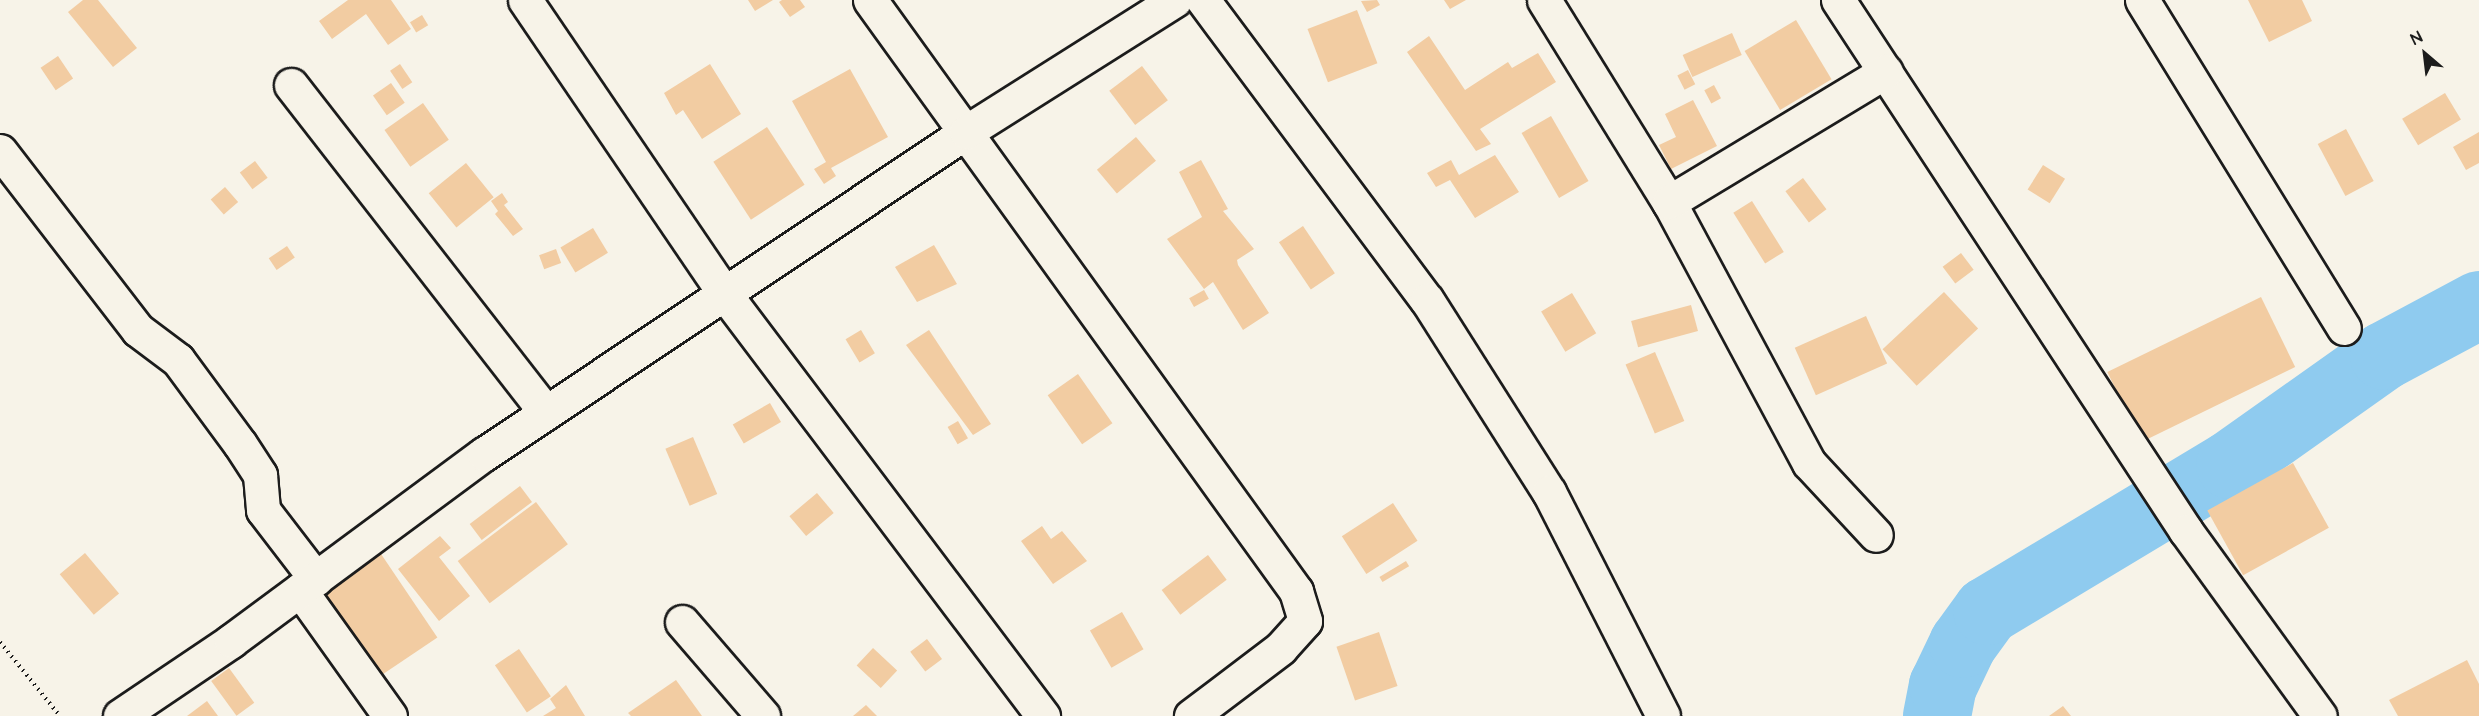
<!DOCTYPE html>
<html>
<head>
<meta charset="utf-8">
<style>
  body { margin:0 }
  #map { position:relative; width:2479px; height:716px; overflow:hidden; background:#f7f3e8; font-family:"Architects Daughter",sans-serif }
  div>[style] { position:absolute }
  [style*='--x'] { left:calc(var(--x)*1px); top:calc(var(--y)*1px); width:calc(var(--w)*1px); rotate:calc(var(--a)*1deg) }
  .river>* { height:68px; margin:-34px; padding:0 34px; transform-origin:34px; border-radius:34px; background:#8fcbef }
  .building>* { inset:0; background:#f2cca2; transform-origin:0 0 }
  .path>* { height:4px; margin-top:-2px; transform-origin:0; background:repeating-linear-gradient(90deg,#1c1c1c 0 1.5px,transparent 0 6px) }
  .roads { filter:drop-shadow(2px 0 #1c1c1c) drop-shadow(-2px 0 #1c1c1c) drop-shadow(0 2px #1c1c1c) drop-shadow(0 -2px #1c1c1c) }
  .minor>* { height:33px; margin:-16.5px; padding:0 16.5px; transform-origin:16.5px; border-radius:16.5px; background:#f7f3e8 }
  span { translate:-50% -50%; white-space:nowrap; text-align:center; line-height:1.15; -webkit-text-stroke:4.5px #f7f3e8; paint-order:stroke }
  .north { position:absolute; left:2395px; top:24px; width:60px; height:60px; -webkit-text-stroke:4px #f7f3e8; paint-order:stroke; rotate:332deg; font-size:16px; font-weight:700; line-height:24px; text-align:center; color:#1c1c1c }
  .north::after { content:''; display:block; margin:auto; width:21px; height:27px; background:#1c1c1c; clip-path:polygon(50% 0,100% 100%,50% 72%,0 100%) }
</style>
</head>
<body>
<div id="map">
  <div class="river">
    <div style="--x:1937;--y:716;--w:31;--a:-79"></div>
    <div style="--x:1943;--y:686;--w:47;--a:-64.5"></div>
    <div style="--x:1963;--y:644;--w:41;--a:-54"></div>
    <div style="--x:1987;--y:611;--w:283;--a:-31"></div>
    <div style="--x:2230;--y:465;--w:189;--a:-35.3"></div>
    <div style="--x:2384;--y:356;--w:108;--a:-28.2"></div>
  </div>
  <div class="building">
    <div style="clip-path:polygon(83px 0,98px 0,137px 48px,113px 67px,68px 12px)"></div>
    <div style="clip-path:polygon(348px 0,391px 0,411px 29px,388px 45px,366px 14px,332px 39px,319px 21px)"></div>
    <div style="clip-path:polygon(748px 0,773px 0,755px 11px)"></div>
    <div style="clip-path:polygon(782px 0,800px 0,805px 7px,790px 17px,779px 2px)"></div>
    <div style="clip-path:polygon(1377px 0,1380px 5px,1367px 12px,1361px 1px)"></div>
    <div style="clip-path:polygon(1444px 0,1466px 0,1450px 9px)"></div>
    <div style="clip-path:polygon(2248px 0,2302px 0,2312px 21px,2269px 42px)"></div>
    <div style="left:1357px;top:10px;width:57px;height:53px;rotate:69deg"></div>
    <div style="left:422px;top:15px;width:12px;height:14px;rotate:59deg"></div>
    <div style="left:1796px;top:20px;width:69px;height:60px;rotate:59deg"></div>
    <div style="left:1732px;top:33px;width:24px;height:54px;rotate:66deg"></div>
    <div style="clip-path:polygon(1429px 36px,1465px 90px,1508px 62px,1512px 68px,1538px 53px,1556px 82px,1480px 129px,1491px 144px,1476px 151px,1407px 52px)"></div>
    <div style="left:58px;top:56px;width:27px;height:21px;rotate:56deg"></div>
    <div style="left:400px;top:64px;width:22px;height:12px;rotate:56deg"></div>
    <div style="clip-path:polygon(710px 64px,741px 114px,702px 139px,683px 110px,676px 115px,664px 93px)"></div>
    <div style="left:1142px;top:66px;width:43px;height:41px;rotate:53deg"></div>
    <div style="clip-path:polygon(850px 69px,888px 137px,831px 168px,836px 176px,824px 184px,814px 169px,826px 162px,792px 101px)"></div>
    <div style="left:1688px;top:70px;width:16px;height:12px;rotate:63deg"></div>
    <div style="left:391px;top:83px;width:24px;height:22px;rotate:55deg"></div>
    <div style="left:1714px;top:85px;width:15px;height:11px;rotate:62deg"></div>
    <div style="left:2445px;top:93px;width:31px;height:50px;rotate:59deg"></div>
    <div style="clip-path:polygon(1693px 100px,1717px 146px,1671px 169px,1659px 145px,1676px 137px,1665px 114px)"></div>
    <div style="left:423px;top:103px;width:45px;height:47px;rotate:55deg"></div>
    <div style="left:1551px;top:116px;width:75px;height:34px;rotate:60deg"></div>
    <div style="left:767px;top:127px;width:69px;height:64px;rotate:57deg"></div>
    <div style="left:2346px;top:129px;width:59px;height:32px;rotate:62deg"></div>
    <div style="clip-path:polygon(2479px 132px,2479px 163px,2466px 170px,2453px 147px)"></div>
    <div style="left:1136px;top:137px;width:31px;height:51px;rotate:50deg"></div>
    <div style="clip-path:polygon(1495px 155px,1519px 192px,1475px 218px,1450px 180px,1436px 187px,1427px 173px,1451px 160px,1459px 175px)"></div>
    <div style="clip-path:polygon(1201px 160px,1228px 209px,1223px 211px,1254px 249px,1237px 260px,1238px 265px,1269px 313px,1243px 330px,1213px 282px,1204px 289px,1167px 239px,1202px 217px,1179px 172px)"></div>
    <div style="left:255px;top:161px;width:21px;height:19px;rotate:53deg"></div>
    <div style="left:466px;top:163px;width:44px;height:48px;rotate:51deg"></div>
    <div style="left:2043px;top:165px;width:26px;height:29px;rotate:32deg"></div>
    <div style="left:1803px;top:178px;width:39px;height:22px;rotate:53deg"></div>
    <div style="left:225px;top:187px;width:20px;height:19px;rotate:49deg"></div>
    <div style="clip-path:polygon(502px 193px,508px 202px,504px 205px,523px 229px,513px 236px,495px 214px,498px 211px,491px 201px)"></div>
    <div style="left:1752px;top:201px;width:60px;height:22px;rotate:58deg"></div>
    <div style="left:1303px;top:226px;width:57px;height:29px;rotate:56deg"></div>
    <div style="left:593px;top:228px;width:29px;height:38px;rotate:59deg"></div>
    <div style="clip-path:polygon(934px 245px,957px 284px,917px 302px,895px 267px)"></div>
    <div style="left:287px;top:246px;width:14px;height:22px;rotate:56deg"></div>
    <div style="left:556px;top:249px;width:15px;height:18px;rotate:70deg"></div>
    <div style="left:1961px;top:253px;width:21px;height:23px;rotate:53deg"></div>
    <div style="left:1204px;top:290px;width:10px;height:17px;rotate:61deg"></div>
    <div style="left:1944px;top:292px;width:50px;height:84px;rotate:47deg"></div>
    <div style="left:1572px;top:293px;width:47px;height:36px;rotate:59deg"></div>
    <div style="left:2261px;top:297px;width:78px;height:171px;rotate:64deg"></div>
    <div style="left:1691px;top:305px;width:27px;height:62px;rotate:75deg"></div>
    <div style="left:1866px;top:316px;width:52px;height:78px;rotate:66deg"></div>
    <div style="left:861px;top:330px;width:27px;height:18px;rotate:59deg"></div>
    <div style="clip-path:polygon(929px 330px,991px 424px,973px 435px,906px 345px)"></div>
    <div style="left:1655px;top:352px;width:75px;height:32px;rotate:67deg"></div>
    <div style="left:1078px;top:374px;width:60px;height:37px;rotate:55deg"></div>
    <div style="left:770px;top:403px;width:22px;height:43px;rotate:60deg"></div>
    <div style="left:958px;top:421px;width:20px;height:12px;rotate:60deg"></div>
    <div style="left:693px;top:437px;width:62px;height:30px;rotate:67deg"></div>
    <div style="left:2293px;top:463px;width:74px;height:98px;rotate:61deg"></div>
    <div style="left:520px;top:486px;width:20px;height:63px;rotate:53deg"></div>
    <div style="left:817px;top:493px;width:26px;height:36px;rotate:50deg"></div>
    <div style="left:536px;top:502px;width:53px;height:98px;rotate:53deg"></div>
    <div style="left:1393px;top:503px;width:45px;height:61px;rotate:57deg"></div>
    <div style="clip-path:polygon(1042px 526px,1051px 539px,1062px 531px,1087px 561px,1053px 584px,1021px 541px)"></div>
    <div style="clip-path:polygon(440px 536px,451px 548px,439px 557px,470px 596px,439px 621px,398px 569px)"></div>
    <div style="left:377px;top:548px;width:108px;height:69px;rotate:56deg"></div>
    <div style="left:85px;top:553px;width:53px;height:33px;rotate:50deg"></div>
    <div style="left:1208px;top:555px;width:31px;height:58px;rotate:53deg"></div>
    <div style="left:1406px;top:561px;width:6px;height:31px;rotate:59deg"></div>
    <div style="left:1122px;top:612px;width:43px;height:37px;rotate:60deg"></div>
    <div style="left:1379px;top:632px;width:57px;height:45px;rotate:71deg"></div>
    <div style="left:927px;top:639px;width:25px;height:21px;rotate:53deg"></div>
    <div style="left:873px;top:648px;width:33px;height:24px;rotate:43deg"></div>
    <div style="left:519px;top:649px;width:57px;height:29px;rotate:56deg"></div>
    <div style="clip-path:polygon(2467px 660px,2479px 684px,2479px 716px,2398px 716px,2389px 700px)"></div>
    <div style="left:229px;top:668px;width:43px;height:22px;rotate:54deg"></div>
    <div style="clip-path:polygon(676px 680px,702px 716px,631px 716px,628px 713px)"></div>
    <div style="clip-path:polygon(566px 685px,585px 716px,543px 716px,556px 708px,550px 699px)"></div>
    <div style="clip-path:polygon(207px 701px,218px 716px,187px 716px)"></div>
    <div style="clip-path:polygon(866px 705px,877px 716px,853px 716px)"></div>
    <div style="clip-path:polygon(2063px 706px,2071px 716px,2049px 716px)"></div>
  </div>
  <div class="path">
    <div style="--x:0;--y:642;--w:95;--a:51"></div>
  </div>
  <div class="roads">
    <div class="minor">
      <div style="--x:525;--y:0;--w:354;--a:55.8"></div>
      <div style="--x:724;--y:293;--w:530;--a:52.98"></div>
      <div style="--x:870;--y:0;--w:729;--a:54.22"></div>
      <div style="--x:1296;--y:591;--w:31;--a:73"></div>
      <div style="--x:1305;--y:621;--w:36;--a:132"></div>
      <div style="--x:1281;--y:648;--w:113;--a:142.9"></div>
      <div style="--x:1203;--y:0;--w:374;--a:53.3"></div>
      <div style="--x:1427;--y:300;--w:227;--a:57.6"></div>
      <div style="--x:1549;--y:492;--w:251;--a:63"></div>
      <div style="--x:1544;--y:0;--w:238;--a:58.3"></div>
      <div style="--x:1669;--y:202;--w:296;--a:61.8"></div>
      <div style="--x:1809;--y:463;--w:98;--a:47.1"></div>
      <div style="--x:1838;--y:0;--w:635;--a:56.76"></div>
      <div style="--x:2186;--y:531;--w:228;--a:54.1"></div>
      <div style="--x:2142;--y:0;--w:385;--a:58.4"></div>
      <div style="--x:291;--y:85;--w:415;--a:52.1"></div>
      <div style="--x:0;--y:151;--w:226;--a:52.4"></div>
      <div style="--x:138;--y:330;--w:50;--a:36.9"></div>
      <div style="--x:178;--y:360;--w:104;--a:53.6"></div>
      <div style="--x:240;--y:444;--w:37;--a:57"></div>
      <div style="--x:260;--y:475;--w:35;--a:85"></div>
      <div style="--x:263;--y:510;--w:87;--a:52.5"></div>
      <div style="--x:1669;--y:202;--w:253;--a:-31.1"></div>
      <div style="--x:300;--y:590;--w:155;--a:54.5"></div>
      <div style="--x:682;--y:622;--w:124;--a:49.2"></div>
      <div style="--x:120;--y:716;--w:134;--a:-34"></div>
      <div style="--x:231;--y:641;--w:315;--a:-36.5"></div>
      <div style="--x:484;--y:454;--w:580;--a:-33.74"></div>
      <div style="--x:966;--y:132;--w:247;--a:-32.3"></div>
    </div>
  </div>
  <div class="north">N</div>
</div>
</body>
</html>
